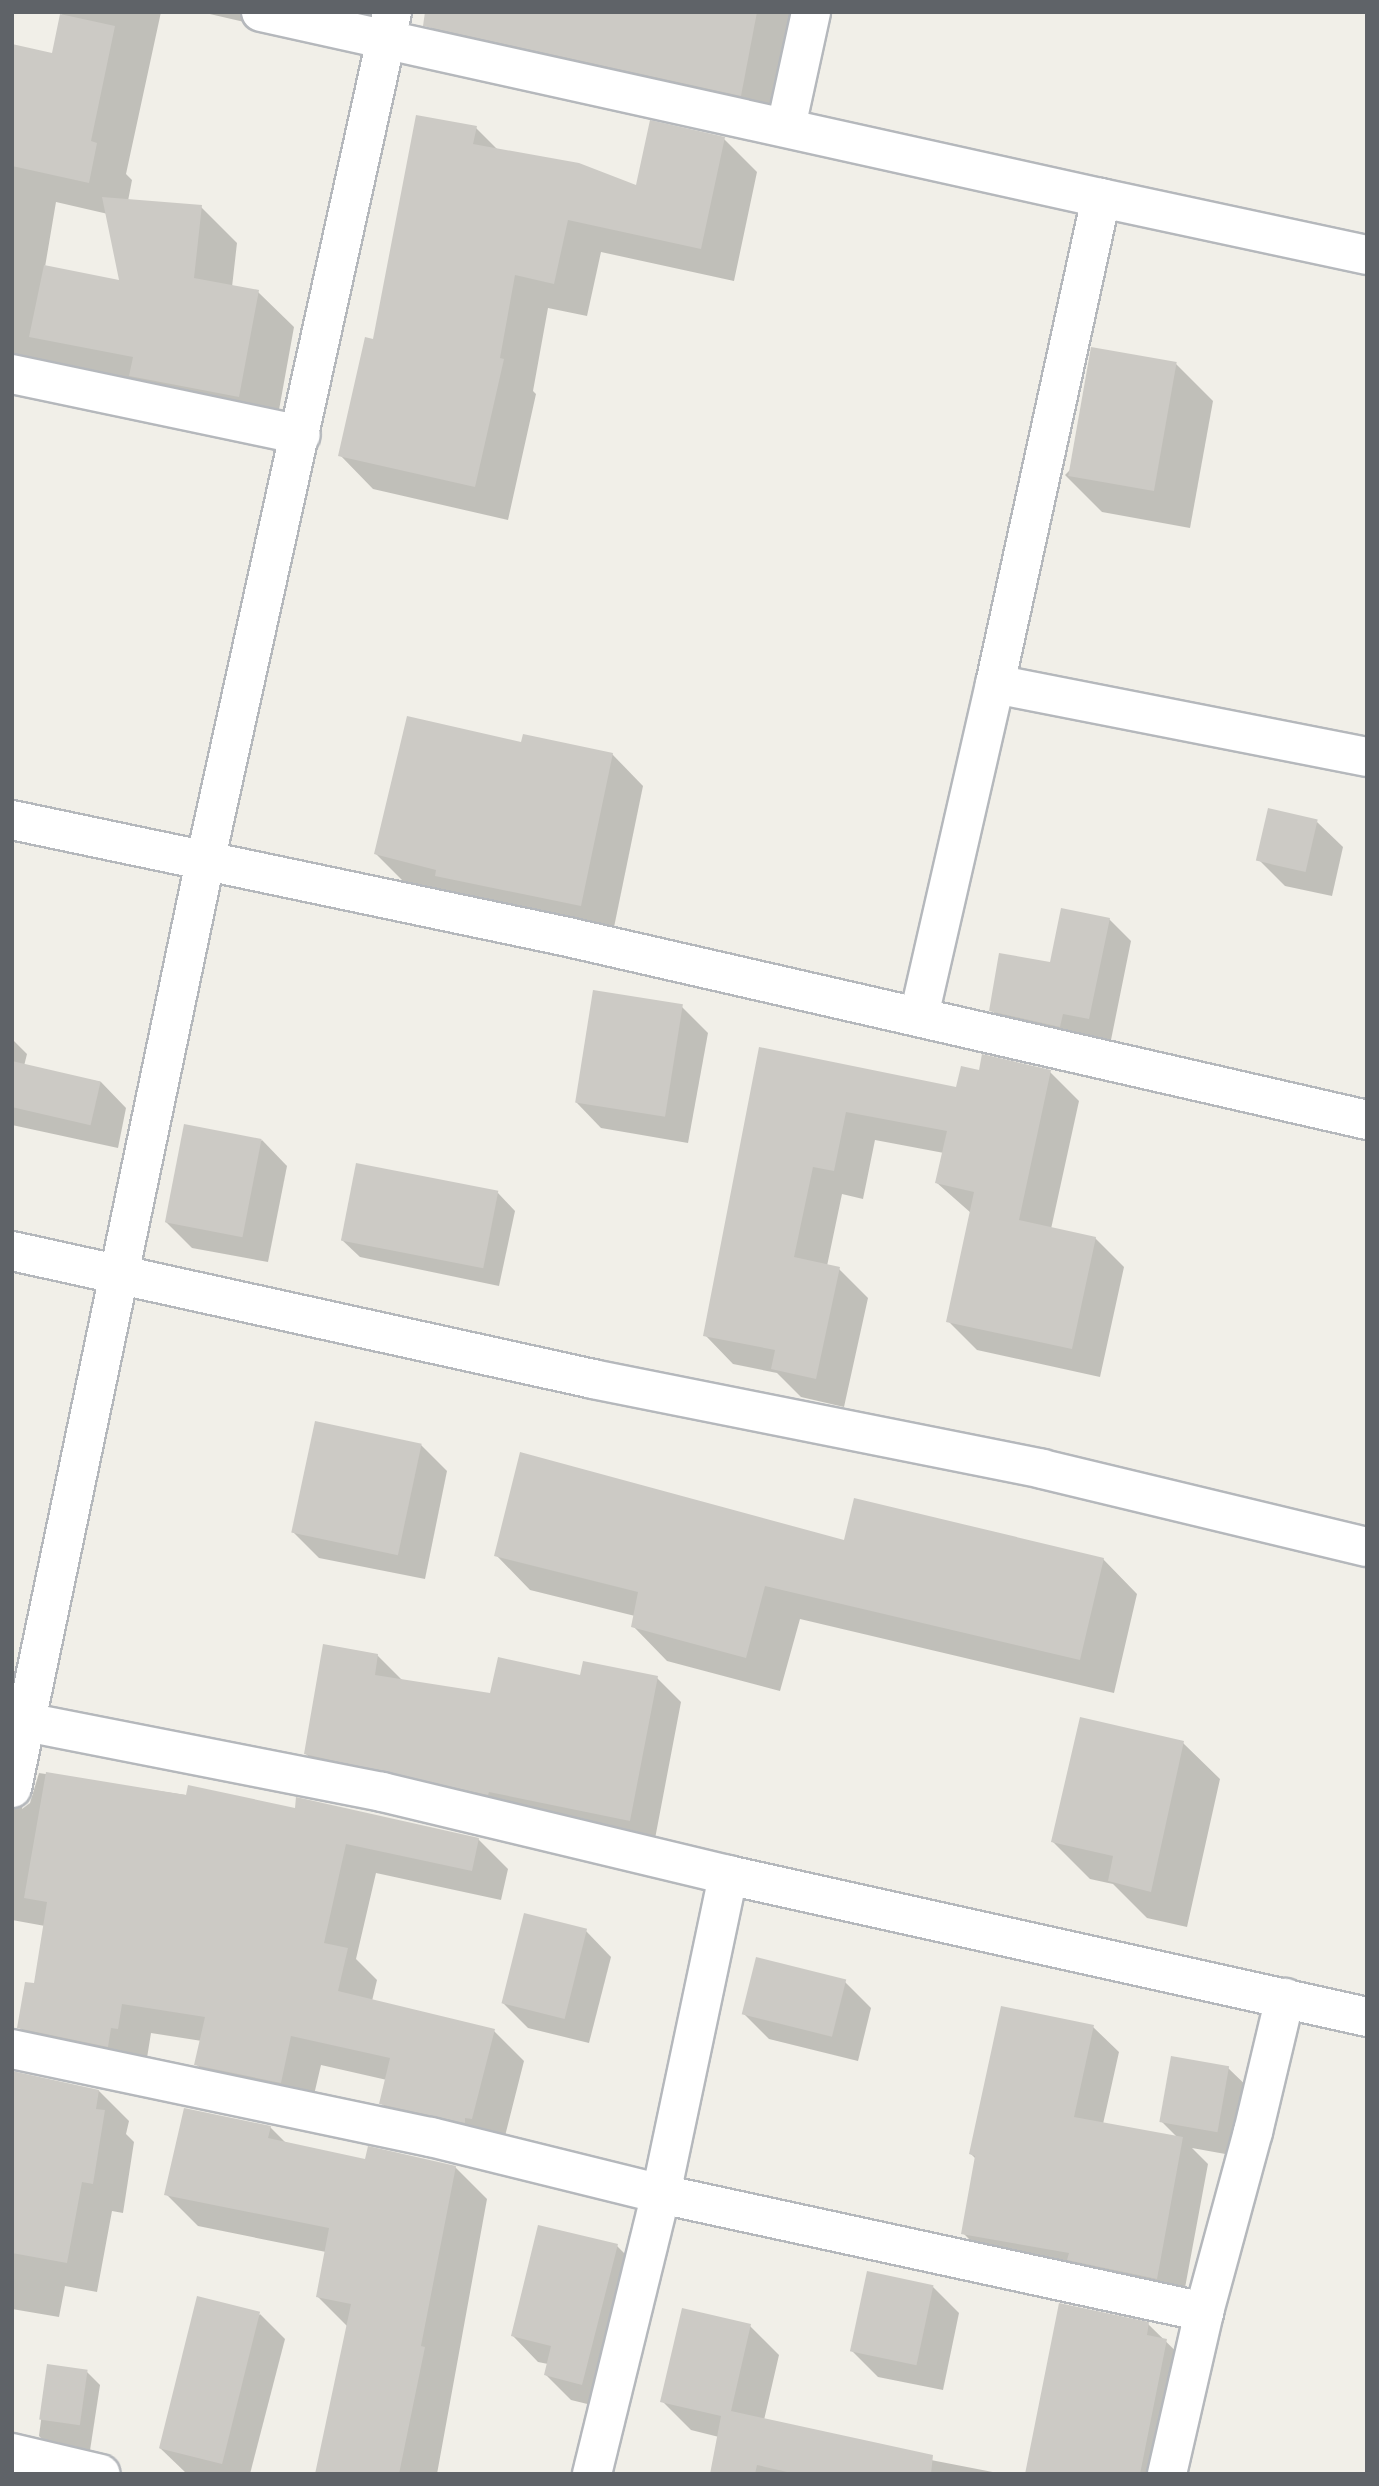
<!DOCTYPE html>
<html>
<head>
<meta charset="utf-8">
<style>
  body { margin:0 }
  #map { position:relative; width:1379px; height:2486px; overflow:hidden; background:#f1efe8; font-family:Rubik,sans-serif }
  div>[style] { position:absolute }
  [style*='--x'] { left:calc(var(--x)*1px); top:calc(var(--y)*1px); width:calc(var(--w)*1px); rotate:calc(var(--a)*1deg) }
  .shadow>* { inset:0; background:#0003 }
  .building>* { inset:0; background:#cccac5; transform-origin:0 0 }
  .roads { filter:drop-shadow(2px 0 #b5b8bc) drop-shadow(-2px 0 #b5b8bc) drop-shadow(0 2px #b5b8bc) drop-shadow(0 -2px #b5b8bc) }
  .street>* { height:38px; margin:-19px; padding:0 19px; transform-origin:19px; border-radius:19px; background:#fff }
  .secondary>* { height:38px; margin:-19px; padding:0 19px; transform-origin:19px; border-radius:19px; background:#fff }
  span { translate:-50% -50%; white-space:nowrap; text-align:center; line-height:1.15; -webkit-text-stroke:5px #fff; paint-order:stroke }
  .frame { position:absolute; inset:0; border:14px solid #5f6368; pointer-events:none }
</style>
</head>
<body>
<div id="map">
  <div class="shadow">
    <div style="clip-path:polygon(evenodd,62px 12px,161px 12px,126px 174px,132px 180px,128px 201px,201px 207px,237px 243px,232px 287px,258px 292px,294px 327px,275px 432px,12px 382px,12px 46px,53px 55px,62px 12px,56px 202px,108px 214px,122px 282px,45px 267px,56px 202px)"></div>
    <div style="clip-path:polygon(201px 12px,256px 12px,253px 24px)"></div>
    <div style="clip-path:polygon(432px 12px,807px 12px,783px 137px,471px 68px,429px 26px)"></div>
    <div style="clip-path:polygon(476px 128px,498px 150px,637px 188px,724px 139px,757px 172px,734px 281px,601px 252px,587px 316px,548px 308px,533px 391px,536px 394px,508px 520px,373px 489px,340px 455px,374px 341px)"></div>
    <div style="clip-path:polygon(1176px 364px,1213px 401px,1190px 528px,1102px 512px,1065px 475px)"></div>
    <div style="clip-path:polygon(522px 744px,612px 754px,643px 786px,612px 937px,408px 886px,376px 854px)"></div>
    <div style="clip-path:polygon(1317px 822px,1343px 847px,1332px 896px,1285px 886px,1259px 860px)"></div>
    <div style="clip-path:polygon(1109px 919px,1131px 941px,1111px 1040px,1085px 1034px,1082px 1048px,1013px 1032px,991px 1010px)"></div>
    <div style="clip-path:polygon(682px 1007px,708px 1033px,688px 1143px,601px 1128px,576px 1102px)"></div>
    <div style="clip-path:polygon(12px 1039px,27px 1054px,24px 1066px,101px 1082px,126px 1108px,118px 1148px,12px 1125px)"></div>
    <div style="clip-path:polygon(760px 1049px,958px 1089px,980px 1072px,1050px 1072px,1079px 1101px,1051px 1229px,1095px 1238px,1124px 1267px,1100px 1377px,977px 1350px,948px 1321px,971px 1213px,937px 1183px,944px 1153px,875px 1140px,863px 1199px,842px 1194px,827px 1266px,839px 1269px,868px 1298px,844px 1407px,801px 1397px,777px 1373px,733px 1364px,705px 1335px)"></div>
    <div style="clip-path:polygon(262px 1140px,287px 1166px,268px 1262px,192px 1248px,166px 1222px)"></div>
    <div style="clip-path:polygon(498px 1193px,515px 1211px,499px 1286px,360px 1257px,342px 1240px)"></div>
    <div style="clip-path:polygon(421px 1445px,447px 1471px,425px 1579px,319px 1558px,293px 1532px)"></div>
    <div style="clip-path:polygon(496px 1555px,1103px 1559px,1137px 1594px,1114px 1693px,800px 1619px,780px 1691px,667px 1661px,633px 1626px,635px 1616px,530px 1590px)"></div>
    <div style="clip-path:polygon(377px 1655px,402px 1680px,492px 1695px,582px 1677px,657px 1678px,681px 1702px,654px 1844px,330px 1778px,306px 1754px)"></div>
    <div style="clip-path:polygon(12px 1714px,24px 1796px,22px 1809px,30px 1803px,39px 1773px,478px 1839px,508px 1869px,501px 1900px,376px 1873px,356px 1959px,377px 1980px,372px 2001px,494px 2031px,524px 2061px,502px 2148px,411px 2133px,381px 2103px,387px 2080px,321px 2065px,310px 2112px,226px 2094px,196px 2064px,202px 2041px,151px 2033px,147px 2058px,49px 2057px,19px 2027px,36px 1985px,45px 1926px,12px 1920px)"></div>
    <div style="clip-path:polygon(1183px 1743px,1220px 1779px,1187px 1927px,1147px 1918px,1113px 1884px,1090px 1879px,1053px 1842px)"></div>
    <div style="clip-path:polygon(586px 1931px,611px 1957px,589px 2043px,528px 2028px,503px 2003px)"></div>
    <div style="clip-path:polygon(845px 1982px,871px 2008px,858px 2061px,769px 2039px,744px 2014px)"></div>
    <div style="clip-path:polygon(1093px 2027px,1119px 2052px,1103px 2124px,1177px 2137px,1161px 2121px,1228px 2068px,1254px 2093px,1242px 2157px,1192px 2148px,1208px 2164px,1182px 2304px,989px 2259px,963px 2233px,976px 2159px,971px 2154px)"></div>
    <div style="clip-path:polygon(12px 2073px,99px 2091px,129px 2121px,126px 2134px,134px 2142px,123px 2213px,112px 2211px,97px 2292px,65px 2286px,59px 2317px,12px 2309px)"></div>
    <div style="clip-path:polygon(270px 2127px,287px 2144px,366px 2161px,455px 2167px,487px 2199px,437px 2474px,317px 2474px,348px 2327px,318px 2297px,326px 2252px,198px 2226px,166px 2194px)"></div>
    <div style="clip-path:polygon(617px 2246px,643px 2272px,608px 2409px,571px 2400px,546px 2375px,548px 2364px,538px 2362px,513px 2336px)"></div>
    <div style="clip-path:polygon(933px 2287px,959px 2313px,943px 2390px,878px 2377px,852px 2351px)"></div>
    <div style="clip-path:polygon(260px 2314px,285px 2339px,250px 2474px,186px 2473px,160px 2448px)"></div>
    <div style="clip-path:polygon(1148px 2324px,1195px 2370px,1174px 2474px,1027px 2474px)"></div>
    <div style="clip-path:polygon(750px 2326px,779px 2355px,764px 2420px,900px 2454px,1003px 2474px,712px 2474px,719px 2437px,691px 2430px,662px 2401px)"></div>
    <div style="clip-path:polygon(48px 2366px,87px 2372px,100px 2385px,89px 2457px,52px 2449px,39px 2436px)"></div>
  </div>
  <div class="building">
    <div style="clip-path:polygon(425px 12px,757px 12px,741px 96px,423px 26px)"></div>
    <div style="clip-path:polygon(60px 14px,115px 26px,91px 141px,97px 143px,89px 183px,12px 166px,12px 44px,52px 53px)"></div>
    <div style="clip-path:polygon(416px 115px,477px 126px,473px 144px,579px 163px,636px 185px,650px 120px,725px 137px,701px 249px,568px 220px,554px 284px,515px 275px,500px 358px,504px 359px,475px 487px,338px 456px,365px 337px,373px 339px)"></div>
    <div style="clip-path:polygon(102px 197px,202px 205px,194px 278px,259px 290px,239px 397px,129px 376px,133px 357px,29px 337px,44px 265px,119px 280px)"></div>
    <div style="left:1091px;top:347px;width:87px;height:131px;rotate:10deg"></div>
    <div style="clip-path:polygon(407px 716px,521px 742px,523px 734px,613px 753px,581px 906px,435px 876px,436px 870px,374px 854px)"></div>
    <div style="left:1268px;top:808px;width:51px;height:54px;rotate:13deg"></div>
    <div style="clip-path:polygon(1061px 908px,1110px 918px,1089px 1019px,1063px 1014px,1060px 1027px,989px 1011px,999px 953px,1050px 962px)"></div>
    <div style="left:593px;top:990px;width:91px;height:114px;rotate:9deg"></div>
    <div style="clip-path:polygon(759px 1047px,956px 1087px,961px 1066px,979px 1070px,982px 1054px,1051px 1070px,1019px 1220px,1096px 1237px,1072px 1349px,946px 1322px,974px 1192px,935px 1183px,947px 1131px,846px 1112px,834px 1171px,813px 1167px,794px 1257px,840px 1267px,816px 1379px,771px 1369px,775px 1350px,703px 1336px)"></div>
    <div style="left:12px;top:1061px;width:91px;height:45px;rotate:13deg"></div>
    <div style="left:184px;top:1124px;width:79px;height:100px;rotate:11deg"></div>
    <div style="left:356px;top:1163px;width:145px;height:79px;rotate:11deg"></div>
    <div style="left:315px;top:1421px;width:109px;height:114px;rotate:12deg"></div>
    <div style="clip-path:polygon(520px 1452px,844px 1540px,854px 1498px,1104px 1558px,1080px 1660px,765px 1586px,746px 1658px,631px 1627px,638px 1592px,494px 1556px)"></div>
    <div style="clip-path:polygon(323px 1644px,378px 1654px,375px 1675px,490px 1693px,498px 1657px,580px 1675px,583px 1661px,658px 1676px,630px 1821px,489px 1792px,488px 1795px,304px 1754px)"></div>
    <div style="clip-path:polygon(1080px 1717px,1184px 1741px,1151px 1892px,1108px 1881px,1113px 1856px,1051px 1842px)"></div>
    <div style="clip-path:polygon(46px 1772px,186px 1795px,188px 1785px,295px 1808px,296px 1797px,479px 1838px,472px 1871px,346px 1844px,324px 1943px,348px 1948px,338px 1991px,495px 2029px,472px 2119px,465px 2118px,465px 2123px,379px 2104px,390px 2058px,291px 2036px,281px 2083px,194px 2065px,205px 2017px,122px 2004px,118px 2029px,111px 2028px,108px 2047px,17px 2028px,25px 1982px,34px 1983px,47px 1902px,24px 1898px)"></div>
    <div style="left:524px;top:1913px;width:65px;height:93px;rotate:14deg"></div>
    <div style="left:756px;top:1957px;width:93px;height:59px;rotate:14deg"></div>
    <div style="clip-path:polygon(1001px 2006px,1094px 2025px,1074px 2117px,1183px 2137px,1157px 2279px,1067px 2260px,1069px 2253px,961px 2234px,975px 2156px,969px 2154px)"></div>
    <div style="left:1171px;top:2056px;width:59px;height:67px;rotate:10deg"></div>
    <div style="clip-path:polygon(12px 2071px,99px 2090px,96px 2109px,105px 2110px,93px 2184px,82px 2182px,67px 2263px,12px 2253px)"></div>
    <div style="clip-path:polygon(184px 2108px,271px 2126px,268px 2138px,365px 2159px,368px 2146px,456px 2166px,421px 2346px,425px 2347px,399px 2474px,315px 2474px,351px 2304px,316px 2297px,329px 2228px,164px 2195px)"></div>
    <div style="clip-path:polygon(538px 2225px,618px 2244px,582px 2385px,544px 2375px,551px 2346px,511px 2336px)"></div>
    <div style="left:867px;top:2271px;width:68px;height:82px;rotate:12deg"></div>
    <div style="left:197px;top:2296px;width:65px;height:157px;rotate:14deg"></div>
    <div style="clip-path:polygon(1059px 2303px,1149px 2322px,1147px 2335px,1167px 2339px,1140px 2474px,1025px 2474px)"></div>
    <div style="clip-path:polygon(682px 2308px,751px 2324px,731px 2411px,933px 2455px,931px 2474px,796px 2474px,757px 2465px,755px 2474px,710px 2474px,721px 2416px,660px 2402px)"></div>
    <div style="left:47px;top:2364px;width:41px;height:56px;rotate:8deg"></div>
  </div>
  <div class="roads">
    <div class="street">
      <div style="--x:261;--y:12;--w:860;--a:12.49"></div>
      <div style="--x:1101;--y:198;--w:497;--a:102.3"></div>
      <div style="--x:995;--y:684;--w:340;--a:102.9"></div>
      <div style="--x:786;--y:127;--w:118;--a:-77.7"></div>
      <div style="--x:12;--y:374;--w:295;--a:11.9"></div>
      <div style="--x:995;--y:684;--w:379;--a:11.1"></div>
      <div style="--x:12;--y:820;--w:568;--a:11.88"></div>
      <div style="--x:568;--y:937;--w:820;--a:12.9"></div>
      <div style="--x:26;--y:1722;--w:363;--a:11.1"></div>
      <div style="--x:382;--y:1792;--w:356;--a:13.5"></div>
      <div style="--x:728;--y:1875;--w:655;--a:12.53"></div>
      <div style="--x:12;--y:1788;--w:946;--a:-78.23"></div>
      <div style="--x:205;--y:862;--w:870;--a:-77.59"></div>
      <div style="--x:12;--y:2049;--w:428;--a:11.9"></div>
      <div style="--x:431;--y:2137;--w:237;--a:13.9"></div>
      <div style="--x:661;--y:2194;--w:556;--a:12.26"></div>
      <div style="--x:12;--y:2453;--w:91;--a:13.3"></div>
      <div style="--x:592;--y:2474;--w:288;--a:-76.2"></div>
      <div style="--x:661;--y:2194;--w:326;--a:-78.1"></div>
      <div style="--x:1167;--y:2474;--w:166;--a:-77.1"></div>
      <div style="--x:1204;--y:2312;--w:187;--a:-74.8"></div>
      <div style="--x:1253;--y:2132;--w:138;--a:-76.6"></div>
    </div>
    <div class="secondary">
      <div style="--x:1101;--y:198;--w:272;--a:12.1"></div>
      <div style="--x:12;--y:1251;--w:595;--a:12.42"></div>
      <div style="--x:593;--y:1379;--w:458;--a:11.3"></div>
      <div style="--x:1042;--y:1469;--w:334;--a:13.5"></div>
    </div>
  </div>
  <div class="frame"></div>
</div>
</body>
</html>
